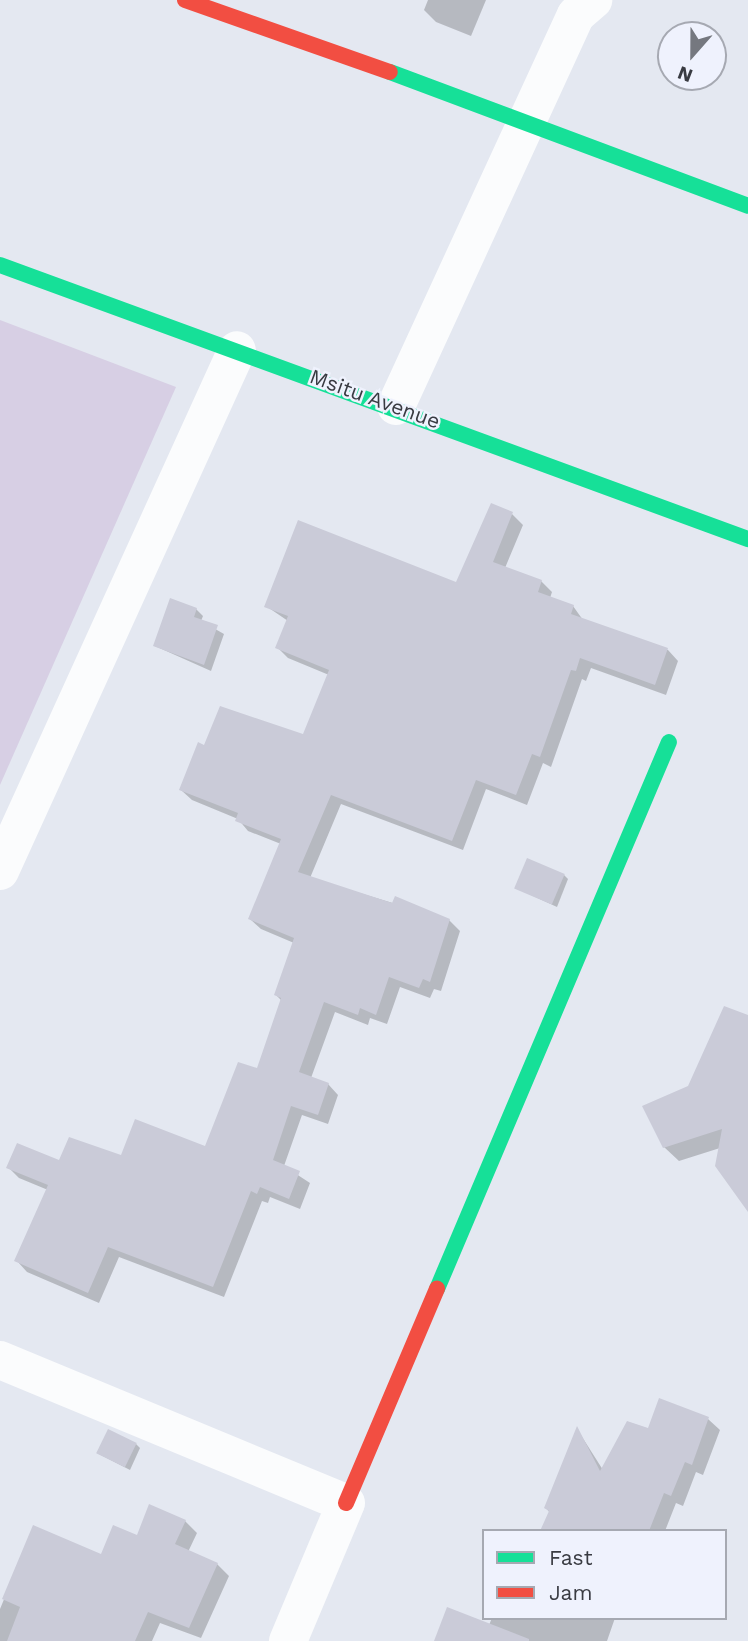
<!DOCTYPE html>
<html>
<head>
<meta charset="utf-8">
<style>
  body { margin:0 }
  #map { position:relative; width:748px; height:1641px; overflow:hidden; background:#e4e8f1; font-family:"Work Sans",sans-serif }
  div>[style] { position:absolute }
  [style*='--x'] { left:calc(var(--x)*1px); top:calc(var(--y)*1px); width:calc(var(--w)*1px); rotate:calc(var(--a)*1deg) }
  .green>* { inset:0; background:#d7cfe4 }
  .shadow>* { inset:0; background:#0003 }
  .building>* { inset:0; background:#cacbd8; transform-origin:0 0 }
  .street>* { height:38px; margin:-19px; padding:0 19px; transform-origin:19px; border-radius:19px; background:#fbfcfd }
  .fast>* { height:16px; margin:-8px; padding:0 8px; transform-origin:8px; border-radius:8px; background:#16e098 }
  .jam>* { height:16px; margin:-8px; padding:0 8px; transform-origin:8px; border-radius:8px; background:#f24e42 }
  span { translate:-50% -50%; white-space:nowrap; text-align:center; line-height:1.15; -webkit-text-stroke:5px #eff2fd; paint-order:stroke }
  .street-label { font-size:21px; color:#393b42 }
  .legend { position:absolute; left:482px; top:1529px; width:245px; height:91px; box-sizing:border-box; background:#eff2fd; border:2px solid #a6a9b2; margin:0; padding:9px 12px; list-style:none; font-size:21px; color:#393b42 }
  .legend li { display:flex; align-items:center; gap:14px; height:35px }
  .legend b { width:35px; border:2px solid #a6a9b2 }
  .north { position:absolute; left:657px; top:21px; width:70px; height:70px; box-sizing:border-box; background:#eff2fd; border:2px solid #a6a9b2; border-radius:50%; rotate:201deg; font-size:19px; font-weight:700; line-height:28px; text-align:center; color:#393b42 }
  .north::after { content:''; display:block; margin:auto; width:24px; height:32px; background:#75787f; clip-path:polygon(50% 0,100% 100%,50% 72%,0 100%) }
</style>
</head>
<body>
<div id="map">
  <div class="green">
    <div style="clip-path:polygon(0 320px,176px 387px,0 785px)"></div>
  </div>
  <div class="shadow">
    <div style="clip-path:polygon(428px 0,486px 0,471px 36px,436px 22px,424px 10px)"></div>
    <div style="clip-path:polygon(512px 514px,523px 525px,505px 568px,541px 581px,552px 592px,550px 598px,573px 606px,583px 620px,668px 650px,678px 661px,666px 695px,591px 668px,586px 681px,582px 679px,551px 767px,543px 763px,527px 805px,486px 789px,463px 850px,341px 804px,310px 878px,449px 920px,460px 931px,441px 991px,434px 989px,430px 998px,400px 987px,387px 1024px,370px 1018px,368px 1025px,335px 1012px,311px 1078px,328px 1084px,338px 1095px,328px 1124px,302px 1115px,284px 1166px,310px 1183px,300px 1209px,270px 1197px,268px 1203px,262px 1201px,224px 1297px,119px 1257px,99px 1303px,27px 1272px,17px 1261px,48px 1190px,19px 1178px,8px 1167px,206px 1149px,259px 1070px,281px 1000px,276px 995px,294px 943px,261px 929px,250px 919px,281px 844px,248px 831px,238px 819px,192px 800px,181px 790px,205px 747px,304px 737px,329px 675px,288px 658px,277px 647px,288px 621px,266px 606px,457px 584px)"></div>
    <div style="clip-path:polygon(196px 609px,203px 616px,201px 621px,224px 634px,211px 671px,155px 646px)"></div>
    <div style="clip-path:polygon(564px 875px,568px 879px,557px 907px,516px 888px)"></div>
    <div style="clip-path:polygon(748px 1017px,748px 1202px,720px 1148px,679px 1161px,664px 1147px,690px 1087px)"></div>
    <div style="clip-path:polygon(660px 1401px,708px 1419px,720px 1430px,703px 1475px,696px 1472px,683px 1506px,676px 1503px,665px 1531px,542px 1531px,550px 1513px,546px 1508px,577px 1429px,603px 1470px,649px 1430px)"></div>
    <div style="clip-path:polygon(136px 1444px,140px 1448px,130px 1470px,99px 1454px)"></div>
    <div style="clip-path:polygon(185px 1521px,197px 1533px,188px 1552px,217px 1564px,229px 1576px,201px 1638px,160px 1623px,152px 1641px,0 1641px,0 1609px,34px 1527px,102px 1556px)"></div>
    <div style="clip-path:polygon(492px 1618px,615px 1618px,607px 1641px,442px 1641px,489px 1625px)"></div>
  </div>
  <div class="building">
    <div style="clip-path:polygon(491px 503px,513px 512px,493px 562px,542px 580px,538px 592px,574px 605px,571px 614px,668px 648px,655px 685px,580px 658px,576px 671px,571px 670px,540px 757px,532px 754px,516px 795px,476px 780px,452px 841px,331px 795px,298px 872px,392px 903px,395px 896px,450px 919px,430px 982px,423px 979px,419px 988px,389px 977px,376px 1015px,360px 1008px,358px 1015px,324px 1002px,299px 1072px,329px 1083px,318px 1115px,291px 1106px,273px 1160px,300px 1171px,289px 1199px,260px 1187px,257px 1194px,251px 1191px,213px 1287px,108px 1247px,88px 1293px,14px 1261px,48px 1185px,6px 1168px,17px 1143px,59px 1160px,69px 1137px,121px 1155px,135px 1119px,205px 1146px,238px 1062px,257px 1068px,281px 998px,274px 995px,294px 938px,248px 919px,281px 839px,235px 821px,238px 813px,179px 790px,198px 742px,204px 745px,220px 706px,303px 734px,329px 670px,275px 648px,288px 616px,264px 607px,298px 520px,456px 582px)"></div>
    <div style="clip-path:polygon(170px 598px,197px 608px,194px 617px,218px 625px,204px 665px,153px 646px)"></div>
    <div style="left:527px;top:858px;width:41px;height:33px;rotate:23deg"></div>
    <div style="clip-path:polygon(724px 1006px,748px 1015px,748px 1212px,715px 1166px,722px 1129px,663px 1148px,642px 1106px,688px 1086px)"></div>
    <div style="clip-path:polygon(659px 1398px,709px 1417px,692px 1465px,685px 1462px,671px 1496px,664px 1493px,649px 1531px,540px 1531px,549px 1511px,544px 1508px,577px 1426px,600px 1471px,627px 1421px,648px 1428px)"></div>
    <div style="left:108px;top:1429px;width:32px;height:27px;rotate:26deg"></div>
    <div style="clip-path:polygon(149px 1504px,186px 1520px,175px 1544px,218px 1563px,189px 1628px,148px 1612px,135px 1641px,7px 1641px,20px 1607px,2px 1599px,33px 1525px,101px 1554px,113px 1525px,137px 1535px)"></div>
    <div style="clip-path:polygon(447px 1607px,529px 1639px,529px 1641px,434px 1641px)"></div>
  </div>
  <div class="street">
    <div style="--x:396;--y:406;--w:430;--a:-65.3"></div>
    <div style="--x:576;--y:15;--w:23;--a:-41"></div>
    <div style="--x:0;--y:871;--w:572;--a:-65.54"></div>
    <div style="--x:0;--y:1360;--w:374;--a:22.5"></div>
    <div style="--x:346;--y:1503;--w:150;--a:112.8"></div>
  </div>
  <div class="fast">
    <div style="--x:390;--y:72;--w:382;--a:20.5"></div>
    <div style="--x:0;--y:265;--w:797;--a:20.12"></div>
    <div style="--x:437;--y:1289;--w:594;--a:-67.02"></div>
  </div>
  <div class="jam">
    <div style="--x:185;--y:0;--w:217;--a:19.4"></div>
    <div style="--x:346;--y:1503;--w:233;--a:-67"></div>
  </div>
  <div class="street-label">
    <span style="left:375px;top:399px;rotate:20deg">Msitu Avenue</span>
  </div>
  <ul class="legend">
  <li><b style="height:9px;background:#16e098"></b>Fast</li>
  <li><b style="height:9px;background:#f24e42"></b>Jam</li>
  </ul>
  <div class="north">N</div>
</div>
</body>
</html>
